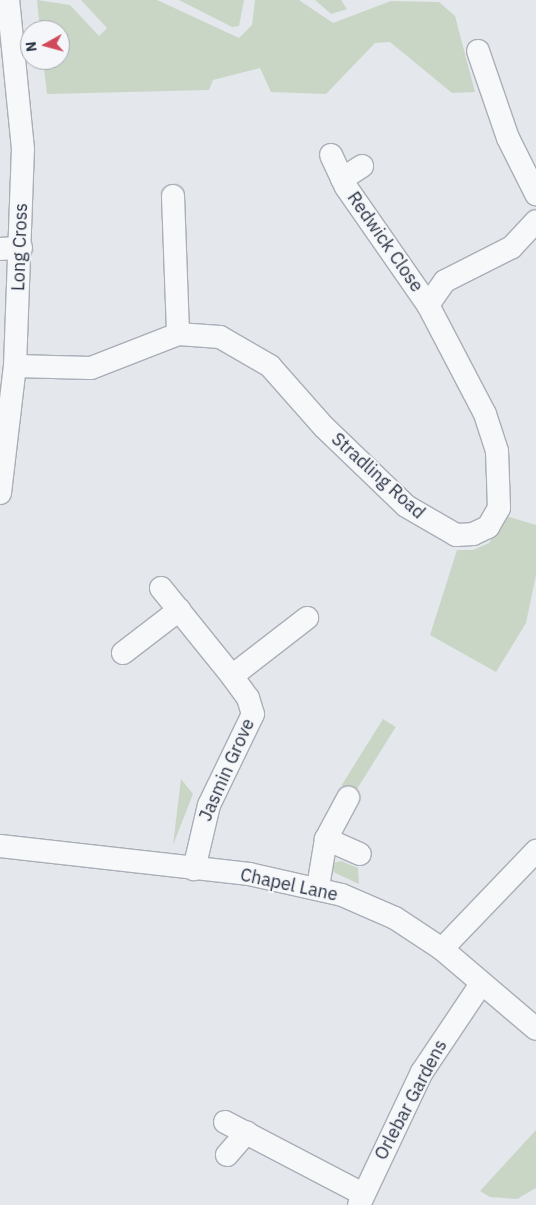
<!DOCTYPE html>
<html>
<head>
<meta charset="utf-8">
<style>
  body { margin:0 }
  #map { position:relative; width:536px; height:1205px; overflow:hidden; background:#e4e7ec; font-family:"IBM Plex Sans",sans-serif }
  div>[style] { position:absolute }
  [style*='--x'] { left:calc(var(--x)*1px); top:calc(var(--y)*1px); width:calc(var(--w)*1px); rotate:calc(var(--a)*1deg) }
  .green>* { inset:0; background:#c9d6c5; transform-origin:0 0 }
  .roads { filter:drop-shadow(1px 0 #a9aeb7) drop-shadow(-1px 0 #a9aeb7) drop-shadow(0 1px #a9aeb7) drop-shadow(0 -1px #a9aeb7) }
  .minor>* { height:22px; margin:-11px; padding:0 11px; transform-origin:11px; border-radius:11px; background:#f7f8fa }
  span { translate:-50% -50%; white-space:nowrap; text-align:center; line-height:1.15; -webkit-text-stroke:4px #f4f6f9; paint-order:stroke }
  .street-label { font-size:18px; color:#2b3445 }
  .north { position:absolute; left:20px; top:20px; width:50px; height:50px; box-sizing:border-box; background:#f4f6f9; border:1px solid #a4a8b1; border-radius:50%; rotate:263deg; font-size:14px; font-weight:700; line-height:20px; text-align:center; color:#2b3445 }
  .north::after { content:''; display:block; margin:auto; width:18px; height:22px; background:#d1495b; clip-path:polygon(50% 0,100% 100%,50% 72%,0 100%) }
</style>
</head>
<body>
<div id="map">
  <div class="green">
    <div style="clip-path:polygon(37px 0,70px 5px,99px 36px,107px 28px,81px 0,157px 0,239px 38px,252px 25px,255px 0,299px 0,333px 23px,391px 1px,439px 2px,455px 16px,475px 92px,452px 93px,390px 42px,375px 43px,326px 94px,271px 92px,260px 68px,213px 80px,209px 90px,47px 94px,43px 60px,60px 60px,60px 30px,40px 30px)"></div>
    <div style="clip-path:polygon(179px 0,244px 0,239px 26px,232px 27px)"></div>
    <div style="clip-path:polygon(315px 0,341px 0,347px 9px,331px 14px)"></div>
    <div style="clip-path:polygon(506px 516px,536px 525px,536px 575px,526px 623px,496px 672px,430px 635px,457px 550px,473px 550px,489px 543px)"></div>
    <div style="left:383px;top:719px;width:15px;height:78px;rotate:32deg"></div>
    <div style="clip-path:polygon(181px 779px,193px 794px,173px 845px)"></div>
    <div style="clip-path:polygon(341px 861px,358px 868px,359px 884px,333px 872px,334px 863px)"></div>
    <div style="clip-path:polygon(536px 1130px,536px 1188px,517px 1199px,490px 1197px,480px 1191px)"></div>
  </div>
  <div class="roads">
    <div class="minor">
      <div style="--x:478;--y:51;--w:92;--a:71"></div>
      <div style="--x:508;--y:138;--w:63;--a:63.4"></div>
      <div style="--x:331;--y:155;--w:35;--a:65"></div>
      <div style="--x:346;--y:187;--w:144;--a:55.2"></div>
      <div style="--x:342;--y:179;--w:24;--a:-33"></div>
      <div style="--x:173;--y:196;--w:138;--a:87.9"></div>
      <div style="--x:0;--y:249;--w:21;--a:-3"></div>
      <div style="--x:15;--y:366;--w:76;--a:1.5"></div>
      <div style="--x:91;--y:368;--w:93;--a:-21.3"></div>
      <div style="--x:178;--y:334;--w:42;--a:4.1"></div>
      <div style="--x:220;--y:337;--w:58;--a:30.1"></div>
      <div style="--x:270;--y:366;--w:81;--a:48.5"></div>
      <div style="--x:324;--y:427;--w:114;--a:43.9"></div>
      <div style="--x:406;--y:506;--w:58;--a:30.1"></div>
      <div style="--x:456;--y:535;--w:17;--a:-3"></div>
      <div style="--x:473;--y:534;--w:17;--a:-25"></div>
      <div style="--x:488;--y:527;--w:22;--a:-60"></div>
      <div style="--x:499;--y:508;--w:57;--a:-92"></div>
      <div style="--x:497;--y:451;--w:39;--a:-108"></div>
      <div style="--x:485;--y:414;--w:123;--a:-117.6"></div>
      <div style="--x:428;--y:305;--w:29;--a:-55"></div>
      <div style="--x:445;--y:281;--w:75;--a:-26.9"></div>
      <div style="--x:512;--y:247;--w:35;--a:-47"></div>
      <div style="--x:0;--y:493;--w:128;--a:-83.3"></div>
      <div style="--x:15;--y:366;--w:217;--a:-87.9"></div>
      <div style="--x:23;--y:149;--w:150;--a:-95.7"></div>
      <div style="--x:161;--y:588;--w:113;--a:51.1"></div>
      <div style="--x:232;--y:676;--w:27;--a:54"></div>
      <div style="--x:248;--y:698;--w:17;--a:73"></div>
      <div style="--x:253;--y:714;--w:101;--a:115.8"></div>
      <div style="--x:209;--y:805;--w:66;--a:103.2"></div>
      <div style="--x:123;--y:653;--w:71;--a:-37.5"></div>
      <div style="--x:232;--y:676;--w:95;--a:-37.7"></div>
      <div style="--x:326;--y:839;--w:37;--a:24"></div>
      <div style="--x:0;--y:846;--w:251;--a:6.4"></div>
      <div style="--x:249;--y:874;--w:95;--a:12.7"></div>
      <div style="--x:342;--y:895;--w:58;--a:23.5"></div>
      <div style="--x:395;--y:918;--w:56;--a:33.4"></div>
      <div style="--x:442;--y:949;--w:123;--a:40.4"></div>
      <div style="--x:318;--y:887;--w:49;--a:-80.5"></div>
      <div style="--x:326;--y:839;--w:47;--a:-61.8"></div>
      <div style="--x:442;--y:949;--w:136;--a:-46.2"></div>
      <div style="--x:225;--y:1122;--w:156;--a:27.6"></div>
      <div style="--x:227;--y:1155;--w:30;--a:-49"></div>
      <div style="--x:359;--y:1205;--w:147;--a:-64.7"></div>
      <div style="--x:422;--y:1072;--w:106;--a:-56.2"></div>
    </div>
  </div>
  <div class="street-label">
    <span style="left:385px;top:242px;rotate:55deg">Redwick Close</span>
    <span style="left:20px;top:247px;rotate:-88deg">Long Cross</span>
    <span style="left:378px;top:476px;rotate:42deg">Stradling Road</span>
    <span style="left:227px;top:770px;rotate:-66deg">Jasmin Grove</span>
    <span style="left:289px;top:885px;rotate:12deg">Chapel Lane</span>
    <span style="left:411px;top:1100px;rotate:-62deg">Orlebar Gardens</span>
  </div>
  <div class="north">N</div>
</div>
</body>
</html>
